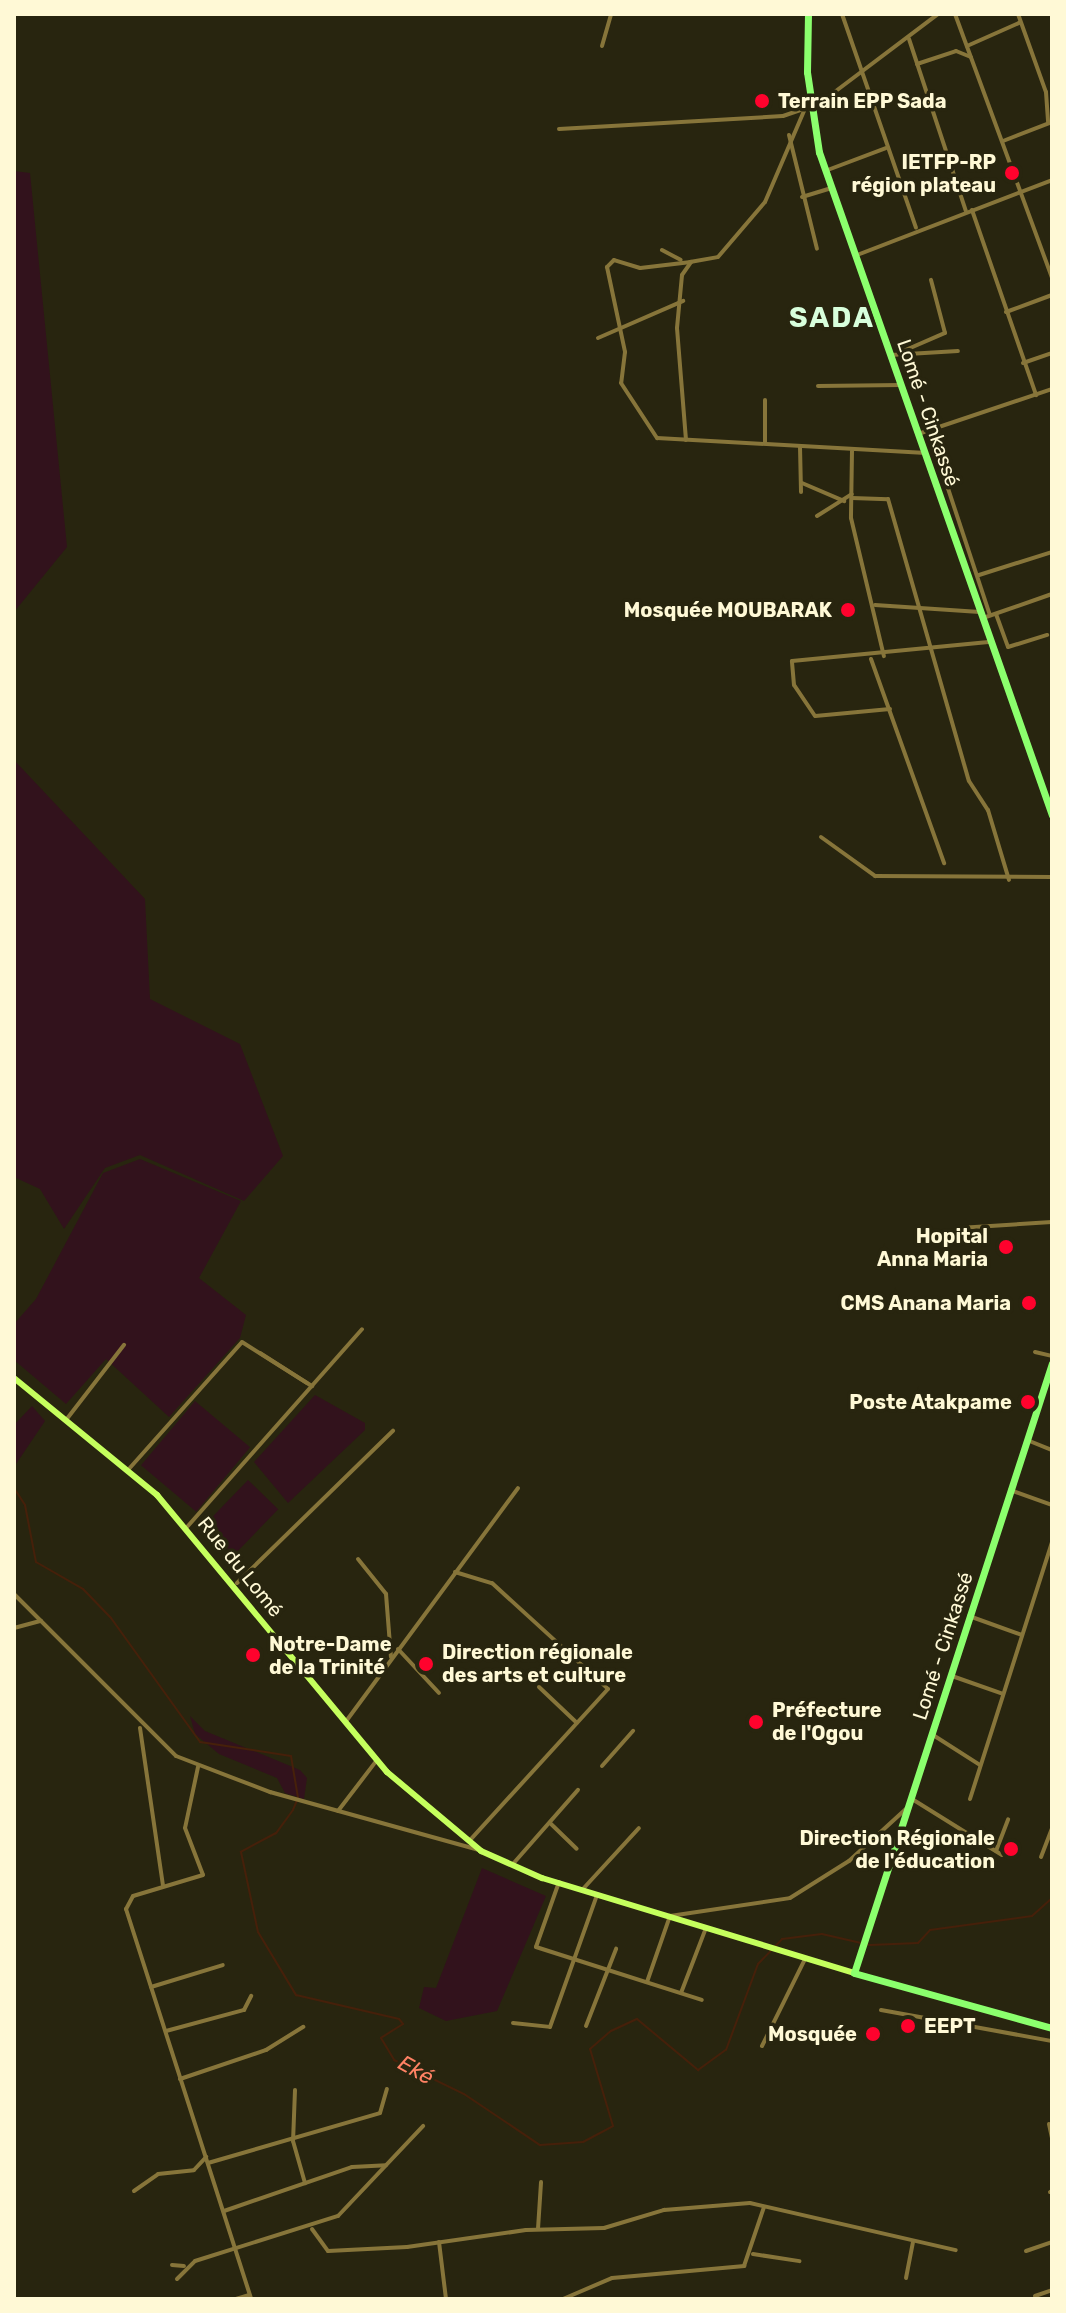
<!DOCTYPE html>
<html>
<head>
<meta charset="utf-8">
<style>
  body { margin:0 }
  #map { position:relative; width:1066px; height:2313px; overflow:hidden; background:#28250f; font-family:Rubik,sans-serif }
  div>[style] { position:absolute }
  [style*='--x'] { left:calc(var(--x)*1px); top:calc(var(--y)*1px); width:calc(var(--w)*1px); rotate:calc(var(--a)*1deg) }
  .green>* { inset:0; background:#32121c; transform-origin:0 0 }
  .stream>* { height:2px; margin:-1px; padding:0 1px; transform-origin:1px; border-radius:1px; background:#46200a }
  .minor>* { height:4px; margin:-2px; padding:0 2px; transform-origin:2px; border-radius:2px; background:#87753a }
  .primary>* { height:6px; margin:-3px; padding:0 3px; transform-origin:3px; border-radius:3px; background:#c5ff5d }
  .trunk>* { height:7px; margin:-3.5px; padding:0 3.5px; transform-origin:3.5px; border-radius:3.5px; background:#8bff6d }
  .dots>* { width:22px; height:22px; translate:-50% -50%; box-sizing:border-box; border:4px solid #28250f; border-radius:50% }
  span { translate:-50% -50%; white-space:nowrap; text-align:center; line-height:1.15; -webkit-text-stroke:7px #28250f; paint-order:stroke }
  .poi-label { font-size:20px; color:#fff9d6; font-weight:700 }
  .left { translate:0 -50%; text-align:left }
  .right { translate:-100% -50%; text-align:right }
  .street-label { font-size:20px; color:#fff9d6 }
  .water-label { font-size:22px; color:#ff8264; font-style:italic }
  .district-label { font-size:28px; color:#d8ffdc; font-weight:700; letter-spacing:2px }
  .frame { position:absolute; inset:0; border:16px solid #fff9d6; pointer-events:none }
</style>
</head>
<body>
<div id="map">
  <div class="green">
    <div style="clip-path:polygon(14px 171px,30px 173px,67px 547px,14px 612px)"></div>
    <div style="clip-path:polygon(14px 760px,145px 899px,150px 999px,240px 1044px,283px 1156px,244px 1201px,140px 1155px,105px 1168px,64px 1229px,40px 1189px,14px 1177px)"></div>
    <div style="clip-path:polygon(140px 1159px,241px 1201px,199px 1278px,246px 1315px,240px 1338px,169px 1417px,106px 1359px,66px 1404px,14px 1360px,14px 1324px,36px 1299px,103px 1173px)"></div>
    <div style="clip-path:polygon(315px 1395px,365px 1423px,365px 1430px,288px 1503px,254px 1462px)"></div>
    <div style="left:195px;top:1401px;width:72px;height:84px;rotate:40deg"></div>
    <div style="clip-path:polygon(32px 1406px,45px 1421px,14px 1467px,14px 1425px)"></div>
    <div style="left:248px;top:1480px;width:42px;height:65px;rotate:44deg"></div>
    <div style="clip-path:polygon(190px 1716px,205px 1731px,300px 1770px,307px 1778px,304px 1799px,285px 1793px,277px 1778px,219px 1754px,195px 1734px)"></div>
    <div style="clip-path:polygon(482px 1868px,546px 1896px,497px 2011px,446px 2021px,419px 2008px,424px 1987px,436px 1988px)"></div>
  </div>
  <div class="stream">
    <div style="--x:14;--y:1488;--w:20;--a:57"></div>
    <div style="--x:25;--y:1505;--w:58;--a:79.1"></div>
    <div style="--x:36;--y:1562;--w:54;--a:29.9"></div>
    <div style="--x:83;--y:1589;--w:40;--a:46"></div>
    <div style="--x:111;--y:1618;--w:153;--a:54.3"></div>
    <div style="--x:200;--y:1742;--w:92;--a:8.7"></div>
    <div style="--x:291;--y:1756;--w:43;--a:80.5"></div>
    <div style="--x:298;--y:1798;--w:13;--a:113"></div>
    <div style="--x:293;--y:1810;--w:29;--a:126"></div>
    <div style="--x:276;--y:1833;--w:40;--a:152"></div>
    <div style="--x:241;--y:1852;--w:82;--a:78"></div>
    <div style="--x:258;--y:1932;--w:74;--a:58.9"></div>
    <div style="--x:296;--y:1995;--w:106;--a:13.1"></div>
    <div style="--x:399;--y:2019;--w:6;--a:51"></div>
    <div style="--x:403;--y:2024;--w:26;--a:148"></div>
    <div style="--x:381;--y:2038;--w:26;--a:59"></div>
    <div style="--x:394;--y:2060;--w:78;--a:25.9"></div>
    <div style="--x:464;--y:2094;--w:92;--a:33.9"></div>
    <div style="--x:540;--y:2145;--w:43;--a:-4"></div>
    <div style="--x:583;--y:2142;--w:34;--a:-28"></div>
    <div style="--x:613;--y:2126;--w:80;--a:-106.6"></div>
    <div style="--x:590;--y:2049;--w:28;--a:-41"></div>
    <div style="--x:611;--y:2031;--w:29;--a:-25"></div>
    <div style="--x:637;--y:2019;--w:80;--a:39.9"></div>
    <div style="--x:698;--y:2070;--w:34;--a:-36"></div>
    <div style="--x:726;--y:2050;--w:92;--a:-69.6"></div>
    <div style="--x:758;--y:1964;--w:35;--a:-46"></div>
    <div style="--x:782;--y:1939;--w:40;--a:-7.1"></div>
    <div style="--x:822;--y:1934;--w:49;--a:12.9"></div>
    <div style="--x:870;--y:1945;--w:48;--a:-2.4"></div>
    <div style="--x:918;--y:1943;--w:18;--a:-47"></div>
    <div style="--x:930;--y:1930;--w:103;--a:-7.8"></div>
    <div style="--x:1032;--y:1916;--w:27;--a:-42"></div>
  </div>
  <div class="minor">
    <div style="--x:842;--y:14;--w:226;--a:70.9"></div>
    <div style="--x:955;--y:14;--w:281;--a:69.8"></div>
    <div style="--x:1018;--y:14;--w:83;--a:70.3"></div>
    <div style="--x:1046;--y:92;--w:31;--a:86"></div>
    <div style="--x:909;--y:39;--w:181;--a:71.7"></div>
    <div style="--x:602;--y:46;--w:33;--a:-74"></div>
    <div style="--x:967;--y:46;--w:57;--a:-23.9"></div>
    <div style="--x:917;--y:64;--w:41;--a:-18.4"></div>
    <div style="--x:956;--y:51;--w:16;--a:22"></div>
    <div style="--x:559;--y:129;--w:224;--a:-3.3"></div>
    <div style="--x:783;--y:116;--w:39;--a:-19"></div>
    <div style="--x:820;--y:103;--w:148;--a:-37"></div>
    <div style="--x:789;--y:135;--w:117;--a:76.2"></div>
    <div style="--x:1003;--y:141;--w:53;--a:-21.2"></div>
    <div style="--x:825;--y:171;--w:65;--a:-20.7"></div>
    <div style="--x:802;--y:197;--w:30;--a:-17"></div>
    <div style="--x:972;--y:210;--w:196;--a:70.9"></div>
    <div style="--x:662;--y:250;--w:21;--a:28"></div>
    <div style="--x:857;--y:255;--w:209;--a:-21"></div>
    <div style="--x:690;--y:262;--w:28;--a:-10"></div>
    <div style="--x:718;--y:257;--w:72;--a:-49.5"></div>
    <div style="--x:765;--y:202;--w:99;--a:-66.8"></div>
    <div style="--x:691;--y:262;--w:51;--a:173.3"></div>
    <div style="--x:640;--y:268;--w:27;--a:-163"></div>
    <div style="--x:614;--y:260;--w:10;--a:135"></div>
    <div style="--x:607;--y:267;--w:87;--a:78"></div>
    <div style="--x:625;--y:352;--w:31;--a:97"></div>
    <div style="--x:621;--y:383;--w:66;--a:56.8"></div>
    <div style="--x:657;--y:438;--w:265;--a:3.2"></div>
    <div style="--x:1006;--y:312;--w:49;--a:-20.3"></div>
    <div style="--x:598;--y:338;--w:93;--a:-23.5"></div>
    <div style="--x:901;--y:352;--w:48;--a:-23.4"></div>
    <div style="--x:945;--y:333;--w:55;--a:-104.8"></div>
    <div style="--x:891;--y:355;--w:67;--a:-3.4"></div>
    <div style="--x:1023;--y:363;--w:31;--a:-19"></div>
    <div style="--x:818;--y:386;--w:83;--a:-0.7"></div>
    <div style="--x:765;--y:400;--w:43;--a:90"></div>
    <div style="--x:929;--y:431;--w:194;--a:71.7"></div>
    <div style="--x:918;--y:434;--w:141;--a:-18.6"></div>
    <div style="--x:686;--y:440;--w:112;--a:-94.6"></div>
    <div style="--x:677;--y:328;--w:53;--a:-84.6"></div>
    <div style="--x:682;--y:275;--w:16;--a:-55"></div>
    <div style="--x:800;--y:447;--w:45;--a:88.7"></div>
    <div style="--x:852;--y:451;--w:67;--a:90.9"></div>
    <div style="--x:851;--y:518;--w:142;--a:76.6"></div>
    <div style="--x:802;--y:483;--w:46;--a:23.2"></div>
    <div style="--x:852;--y:498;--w:36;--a:2"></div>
    <div style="--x:888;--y:499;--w:293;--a:74"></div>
    <div style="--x:969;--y:781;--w:35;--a:57"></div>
    <div style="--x:988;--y:810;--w:73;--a:73.3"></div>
    <div style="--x:817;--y:516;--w:41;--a:-32.2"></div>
    <div style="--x:979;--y:575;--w:77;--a:-17.5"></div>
    <div style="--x:875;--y:605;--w:105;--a:3.8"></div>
    <div style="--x:996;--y:614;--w:35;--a:70"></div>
    <div style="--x:1008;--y:647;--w:41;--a:-17.1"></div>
    <div style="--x:983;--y:618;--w:73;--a:-19.2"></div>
    <div style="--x:871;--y:659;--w:217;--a:70.3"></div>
    <div style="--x:890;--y:709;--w:75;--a:174.7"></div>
    <div style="--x:815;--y:716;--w:37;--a:-124"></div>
    <div style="--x:794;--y:685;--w:24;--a:-95"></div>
    <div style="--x:792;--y:661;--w:200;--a:-5.5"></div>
    <div style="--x:821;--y:837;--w:67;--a:35.8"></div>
    <div style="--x:875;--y:876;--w:177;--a:0.3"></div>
    <div style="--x:959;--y:1228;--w:93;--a:-3.7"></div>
    <div style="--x:1035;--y:1352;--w:17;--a:13"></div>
    <div style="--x:260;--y:1353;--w:56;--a:32.6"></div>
    <div style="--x:66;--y:1420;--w:95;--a:-52.3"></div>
    <div style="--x:1027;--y:1440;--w:27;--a:22"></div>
    <div style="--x:128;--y:1470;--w:171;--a:-48.3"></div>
    <div style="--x:242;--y:1342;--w:83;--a:32.2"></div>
    <div style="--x:1010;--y:1490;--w:45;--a:19.7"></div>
    <div style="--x:187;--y:1527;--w:264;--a:-48.5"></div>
    <div style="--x:358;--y:1559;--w:45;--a:51.3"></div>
    <div style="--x:386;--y:1594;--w:63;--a:85.5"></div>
    <div style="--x:455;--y:1572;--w:39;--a:17"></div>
    <div style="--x:492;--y:1583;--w:157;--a:42.4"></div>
    <div style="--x:608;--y:1689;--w:206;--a:132.4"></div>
    <div style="--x:237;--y:1583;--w:218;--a:-44.3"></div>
    <div style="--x:14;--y:1594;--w:229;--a:45"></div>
    <div style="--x:176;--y:1756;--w:101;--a:21"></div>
    <div style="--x:270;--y:1792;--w:217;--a:15.5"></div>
    <div style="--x:969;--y:1616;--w:56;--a:19.7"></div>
    <div style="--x:14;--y:1628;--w:28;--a:-15"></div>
    <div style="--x:398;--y:1649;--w:60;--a:47"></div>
    <div style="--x:952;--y:1676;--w:54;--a:19.4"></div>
    <div style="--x:539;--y:1687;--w:52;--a:43.5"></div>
    <div style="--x:347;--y:1720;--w:288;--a:-53.6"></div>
    <div style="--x:140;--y:1728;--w:160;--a:81.7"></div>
    <div style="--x:933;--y:1735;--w:56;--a:32.6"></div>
    <div style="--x:602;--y:1766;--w:47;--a:-48.5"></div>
    <div style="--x:198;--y:1767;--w:62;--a:102"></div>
    <div style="--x:185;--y:1828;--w:50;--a:69"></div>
    <div style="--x:203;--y:1875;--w:73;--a:163.3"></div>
    <div style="--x:133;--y:1896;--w:15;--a:118"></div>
    <div style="--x:126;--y:1909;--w:410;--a:72.2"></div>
    <div style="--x:912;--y:1799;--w:106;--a:31.9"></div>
    <div style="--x:970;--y:1799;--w:270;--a:-72.3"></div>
    <div style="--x:338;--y:1811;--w:64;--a:-52.6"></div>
    <div style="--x:550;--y:1823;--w:37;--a:44"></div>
    <div style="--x:996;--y:1851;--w:34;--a:-69"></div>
    <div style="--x:1041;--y:1857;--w:30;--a:-69"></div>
    <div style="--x:512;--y:1865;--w:100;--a:-48.7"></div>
    <div style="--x:559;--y:1882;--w:69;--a:109.5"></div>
    <div style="--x:536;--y:1947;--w:174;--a:17.7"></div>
    <div style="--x:582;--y:1890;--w:84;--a:-47.4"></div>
    <div style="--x:647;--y:1982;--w:70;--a:-70.8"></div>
    <div style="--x:670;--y:1916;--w:121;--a:-8.5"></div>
    <div style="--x:790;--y:1898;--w:70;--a:-32.1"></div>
    <div style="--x:849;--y:1861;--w:77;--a:-42.4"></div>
    <div style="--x:151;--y:1987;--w:75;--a:-17"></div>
    <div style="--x:681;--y:1993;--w:70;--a:-69"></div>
    <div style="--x:881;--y:2010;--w:174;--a:10.3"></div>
    <div style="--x:513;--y:2023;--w:37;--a:6"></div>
    <div style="--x:550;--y:2027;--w:140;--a:-70.4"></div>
    <div style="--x:586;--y:2026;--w:83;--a:-68.7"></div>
    <div style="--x:166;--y:2031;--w:81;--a:-15.1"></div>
    <div style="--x:244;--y:2010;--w:16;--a:-63"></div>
    <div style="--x:762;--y:2046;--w:97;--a:-63.7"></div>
    <div style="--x:180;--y:2079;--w:91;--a:-18.6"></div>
    <div style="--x:266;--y:2050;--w:44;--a:-31.9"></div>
    <div style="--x:295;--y:2090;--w:51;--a:92.2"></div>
    <div style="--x:293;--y:2141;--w:44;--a:74.1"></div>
    <div style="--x:1049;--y:2124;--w:14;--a:78"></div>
    <div style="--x:208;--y:2163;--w:179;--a:-16.2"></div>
    <div style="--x:380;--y:2113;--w:25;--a:-74"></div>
    <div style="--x:134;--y:2191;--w:29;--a:-35"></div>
    <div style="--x:158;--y:2174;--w:36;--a:-6"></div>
    <div style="--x:194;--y:2170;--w:18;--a:-47"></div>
    <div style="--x:1050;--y:2192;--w:2;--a:-27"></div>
    <div style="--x:224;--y:2211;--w:135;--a:-19"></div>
    <div style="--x:352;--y:2167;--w:34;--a:-3"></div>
    <div style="--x:312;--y:2229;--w:27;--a:54"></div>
    <div style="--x:328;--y:2251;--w:79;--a:-2.9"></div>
    <div style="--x:407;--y:2247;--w:120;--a:-8.1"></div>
    <div style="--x:526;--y:2230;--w:78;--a:-1.5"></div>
    <div style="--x:604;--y:2228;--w:63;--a:-16.7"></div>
    <div style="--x:664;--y:2210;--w:86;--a:-4.7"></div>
    <div style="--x:750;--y:2203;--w:211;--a:12.9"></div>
    <div style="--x:538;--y:2229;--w:47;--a:-86.3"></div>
    <div style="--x:439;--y:2242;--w:57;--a:83"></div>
    <div style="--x:1026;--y:2251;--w:28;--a:-19"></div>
    <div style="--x:753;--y:2254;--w:47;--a:8.7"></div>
    <div style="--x:172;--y:2265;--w:12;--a:5"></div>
    <div style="--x:906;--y:2278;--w:36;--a:-79"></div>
    <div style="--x:177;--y:2279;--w:25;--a:-45"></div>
    <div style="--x:195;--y:2261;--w:150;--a:-17.5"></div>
    <div style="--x:338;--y:2216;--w:124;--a:-46.6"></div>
    <div style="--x:1035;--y:2296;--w:18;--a:-19"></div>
    <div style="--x:236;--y:2299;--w:14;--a:-17"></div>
    <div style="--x:563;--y:2299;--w:53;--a:-23.2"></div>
    <div style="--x:612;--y:2278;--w:133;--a:-5.2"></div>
    <div style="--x:744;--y:2266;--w:62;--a:-71.3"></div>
  </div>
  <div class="primary">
    <div style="--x:14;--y:1378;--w:185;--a:39.3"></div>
    <div style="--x:157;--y:1495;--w:360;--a:50.3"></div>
    <div style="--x:387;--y:1772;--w:123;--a:40"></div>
    <div style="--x:481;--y:1851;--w:67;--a:23.9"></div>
    <div style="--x:542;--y:1878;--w:326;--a:16.9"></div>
  </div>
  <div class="trunk">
    <div style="--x:808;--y:14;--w:58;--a:91"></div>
    <div style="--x:807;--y:72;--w:81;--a:81.5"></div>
    <div style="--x:819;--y:152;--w:703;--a:70.64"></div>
    <div style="--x:1052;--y:1363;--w:641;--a:107.98"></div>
    <div style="--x:854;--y:1973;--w:205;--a:15.5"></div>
  </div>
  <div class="dots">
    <div style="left:762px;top:101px;background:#ff022d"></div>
    <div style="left:1012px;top:173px;background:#ff022d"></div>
    <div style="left:848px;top:610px;background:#ff022d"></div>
    <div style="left:1006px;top:1247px;background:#ff022d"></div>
    <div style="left:1029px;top:1303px;background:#ff022d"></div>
    <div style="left:1028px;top:1402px;background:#ff022d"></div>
    <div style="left:253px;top:1655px;background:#ff022d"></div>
    <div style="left:426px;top:1664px;background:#ff022d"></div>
    <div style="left:756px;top:1722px;background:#ff022d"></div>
    <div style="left:1011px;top:1849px;background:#ff022d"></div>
    <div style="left:908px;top:2026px;background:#ff022d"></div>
    <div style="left:873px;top:2034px;background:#ff022d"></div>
  </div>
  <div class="poi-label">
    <span class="left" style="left:778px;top:101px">Terrain EPP Sada</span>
    <span class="right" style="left:996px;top:174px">IETFP-RP<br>région plateau</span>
    <span class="right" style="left:832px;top:610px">Mosquée MOUBARAK</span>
    <span class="right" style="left:988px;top:1248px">Hopital<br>Anna Maria</span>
    <span class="right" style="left:1011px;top:1303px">CMS Anana Maria</span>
    <span class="right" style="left:1012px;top:1402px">Poste Atakpame</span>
    <span class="left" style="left:269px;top:1656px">Notre-Dame<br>de la Trinité</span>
    <span class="left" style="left:442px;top:1664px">Direction régionale<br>des arts et culture</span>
    <span class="left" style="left:772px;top:1722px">Préfecture<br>de l'Ogou</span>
    <span class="right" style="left:995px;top:1850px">Direction Régionale<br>de l'éducation</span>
    <span class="left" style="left:924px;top:2026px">EEPT</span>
    <span class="right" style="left:857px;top:2034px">Mosquée</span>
  </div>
  <div class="street-label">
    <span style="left:928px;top:413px;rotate:71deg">Lomé - Cinkassé</span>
    <span style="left:240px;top:1567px;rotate:51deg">Rue du Lomé</span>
    <span style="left:943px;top:1646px;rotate:-72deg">Lomé - Cinkassé</span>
  </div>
  <div class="water-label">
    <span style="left:416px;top:2070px;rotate:29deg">Eké</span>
  </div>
  <div class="district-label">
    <span style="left:832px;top:318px">SADA</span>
  </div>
  <div class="frame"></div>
</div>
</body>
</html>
